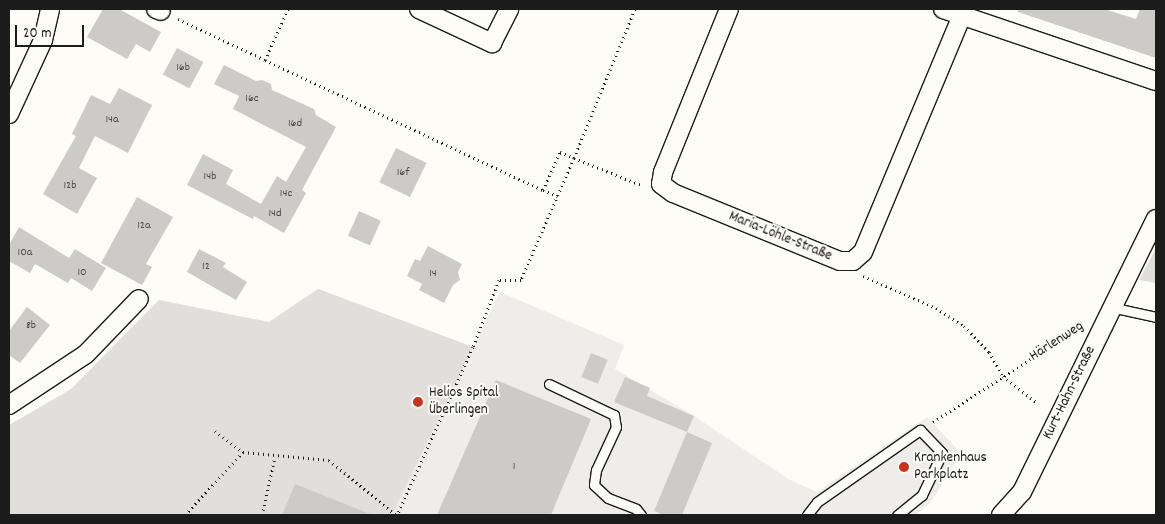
<!DOCTYPE html>
<html>
<head>
<meta charset="utf-8">
<style>
  body { margin:0 }
  #map { position:relative; width:1165px; height:524px; overflow:hidden; background:#fdfcf7; font-family:Dekko,sans-serif }
  div>[style] { position:absolute }
  [style*='--x'] { left:calc(var(--x)*1px); top:calc(var(--y)*1px); width:calc(var(--w)*1px); rotate:calc(var(--a)*1deg) }
  .built>* { inset:0; background:#eeede9 }
  .green>* { inset:0; background:#e0dfdb }
  .building>* { inset:0; background:#cccbc8; transform-origin:0 0 }
  .path>* { height:3px; margin-top:-1.5px; transform-origin:0; background:repeating-linear-gradient(90deg,#1c1c1c 0 1px,transparent 0 5px) }
  .roads { filter:drop-shadow(1px 0 #1c1c1c) drop-shadow(-1px 0 #1c1c1c) drop-shadow(0 1px #1c1c1c) drop-shadow(0 -1px #1c1c1c) }
  .service>* { height:9px; margin:-4.5px; padding:0 4.5px; transform-origin:4.5px; border-radius:4.5px; background:#fdfcf7 }
  .minor>* { height:18px; margin:-9px; padding:0 9px; transform-origin:9px; border-radius:9px; background:#fdfcf7 }
  .dots>* { width:14px; height:14px; translate:-50% -50%; box-sizing:border-box; border:2px solid #fdfcf7; border-radius:50% }
  span { translate:-50% -50%; white-space:nowrap; text-align:center; line-height:1.15; -webkit-text-stroke:4px #fdfcf7; paint-order:stroke }
  .number-label { font-size:12px; color:#484847 }
  .number-label span { -webkit-text-stroke-width:0 }
  .street-label { font-size:15px; color:#1c1c1c }
  .poi-label { font-size:15px; color:#1c1c1c }
  .left { translate:0 -50%; text-align:left }
  .frame { position:absolute; inset:0; border:10px solid #1c1c1c; pointer-events:none }
  .scale { position:absolute; left:15px; top:25px; width:69px; height:22px; box-sizing:border-box; border:2px solid #1c1c1c; border-top:0; padding-left:6px; font-size:15px; line-height:18px; white-space:nowrap; color:#1c1c1c; -webkit-text-stroke:4px #fdfcf7; paint-order:stroke }
</style>
</head>
<body>
<div id="map">
  <div class="built">
    <div style="clip-path:polygon(318px 289px,473px 347px,500px 292px,624px 345px,615px 369px,694px 416px,790px 480px,817px 492px,927px 417px,961px 453px,931px 502px,916px 515px,152px 515px,269px 322px)"></div>
  </div>
  <div class="green">
    <div style="clip-path:polygon(1156px 248px,1156px 283px,1139px 280px)"></div>
    <div style="clip-path:polygon(318px 289px,473px 347px,392px 515px,9px 515px,9px 425px,71px 389px,159px 300px,269px 322px)"></div>
  </div>
  <div class="building">
    <div style="clip-path:polygon(103px 9px,119px 9px,161px 32px,150px 52px,136px 44px,127px 59px,87px 37px)"></div>
    <div style="clip-path:polygon(1018px 9px,1104px 9px,1136px 19px,1140px 9px,1156px 9px,1156px 58px,1018px 12px)"></div>
    <div style="left:177px;top:48px;width:30px;height:30px;rotate:28deg"></div>
    <div style="clip-path:polygon(224px 65px,256px 81px,262px 80px,271px 84px,272px 90px,314px 109px,316px 115px,336px 127px,302px 190px,306px 193px,284px 233px,254px 216px,253px 219px,187px 185px,203px 154px,233px 170px,226px 184px,261px 204px,277px 176px,286px 182px,306px 147px,233px 109px,239px 96px,214px 84px)"></div>
    <div style="clip-path:polygon(119px 88px,152px 105px,128px 153px,95px 136px,79px 168px,97px 178px,77px 214px,43px 194px,76px 136px,72px 134px,91px 95px,110px 104px)"></div>
    <div style="left:396px;top:148px;width:34px;height:38px;rotate:26deg"></div>
    <div style="clip-path:polygon(137px 197px,173px 217px,146px 264px,152px 267px,142px 285px,101px 263px)"></div>
    <div style="left:359px;top:211px;width:24px;height:27px;rotate:24deg"></div>
    <div style="clip-path:polygon(19px 227px,69px 258px,75px 249px,106px 268px,92px 291px,71px 278px,68px 283px,35px 264px,30px 273px,9px 261px,9px 245px)"></div>
    <div style="clip-path:polygon(428px 246px,462px 264px,458px 272px,460px 280px,453px 285px,444px 303px,419px 290px,422px 284px,407px 276px,415px 259px,420px 261px)"></div>
    <div style="clip-path:polygon(199px 249px,226px 263px,223px 267px,247px 282px,236px 300px,187px 272px)"></div>
    <div style="clip-path:polygon(27px 307px,50px 325px,20px 363px,9px 355px,9px 331px)"></div>
    <div style="left:591px;top:353px;width:18px;height:26px;rotate:22deg"></div>
    <div style="clip-path:polygon(625px 377px,650px 388px,647px 396px,694px 416px,687px 432px,614px 402px)"></div>
    <div style="clip-path:polygon(496px 380px,591px 419px,551px 515px,437px 515px)"></div>
    <div style="clip-path:polygon(687px 432px,712px 443px,682px 515px,664px 515px,654px 511px)"></div>
    <div style="clip-path:polygon(295px 484px,370px 514px,370px 515px,282px 515px)"></div>
  </div>
  <div class="path">
    <div style="--x:635;--y:9;--w:161;--a:112.3"></div>
    <div style="--x:574;--y:158;--w:72;--a:21.9"></div>
    <div style="--x:178;--y:19;--w:96;--a:25.2"></div>
    <div style="--x:265;--y:60;--w:56;--a:-65.7"></div>
    <div style="--x:265;--y:60;--w:307;--a:25.1"></div>
    <div style="--x:543;--y:190;--w:42;--a:-65.9"></div>
    <div style="--x:560;--y:152;--w:15;--a:23"></div>
    <div style="--x:574;--y:158;--w:133;--a:113.5"></div>
    <div style="--x:521;--y:280;--w:22;--a:180"></div>
    <div style="--x:499;--y:280;--w:72;--a:111.2"></div>
    <div style="--x:473;--y:347;--w:184;--a:114.3"></div>
    <div style="--x:543;--y:190;--w:16;--a:22"></div>
    <div style="--x:863;--y:276;--w:80;--a:23.7"></div>
    <div style="--x:936;--y:308;--w:33;--a:33"></div>
    <div style="--x:964;--y:326;--w:36;--a:46"></div>
    <div style="--x:989;--y:352;--w:28;--a:60"></div>
    <div style="--x:1003;--y:376;--w:42;--a:38.2"></div>
    <div style="--x:933;--y:422;--w:174;--a:-32.8"></div>
    <div style="--x:215;--y:431;--w:35;--a:37"></div>
    <div style="--x:243;--y:452;--w:86;--a:5.3"></div>
    <div style="--x:329;--y:460;--w:87;--a:39.4"></div>
    <div style="--x:185;--y:515;--w:86;--a:-47.4"></div>
    <div style="--x:262;--y:515;--w:59;--a:-77.4"></div>
  </div>
  <div class="roads">
    <div class="service">
      <div style="--x:1111;--y:307;--w:46;--a:12.5"></div>
      <div style="--x:549;--y:384;--w:72;--a:25.5"></div>
      <div style="--x:614;--y:415;--w:12;--a:81"></div>
      <div style="--x:616;--y:427;--w:47;--a:114.9"></div>
      <div style="--x:596;--y:470;--w:15;--a:98"></div>
      <div style="--x:594;--y:485;--w:19;--a:43"></div>
      <div style="--x:608;--y:498;--w:30;--a:21"></div>
      <div style="--x:636;--y:509;--w:8;--a:50"></div>
      <div style="--x:807;--y:515;--w:16;--a:-52"></div>
      <div style="--x:817;--y:502;--w:126;--a:-35"></div>
      <div style="--x:920;--y:430;--w:32;--a:46"></div>
      <div style="--x:942;--y:453;--w:47;--a:115.5"></div>
      <div style="--x:922;--y:495;--w:32;--a:141"></div>
    </div>
    <div class="minor">
      <div style="--x:156;--y:9;--w:5;--a:22"></div>
      <div style="--x:419;--y:9;--w:81;--a:25"></div>
      <div style="--x:492;--y:43;--w:38;--a:-63"></div>
      <div style="--x:729;--y:9;--w:176;--a:112"></div>
      <div style="--x:663;--y:172;--w:12;--a:99"></div>
      <div style="--x:661;--y:184;--w:15;--a:37"></div>
      <div style="--x:673;--y:193;--w:180;--a:22.2"></div>
      <div style="--x:840;--y:261;--w:13;--a:0"></div>
      <div style="--x:853;--y:261;--w:13;--a:-42"></div>
      <div style="--x:863;--y:252;--w:257;--a:-67.3"></div>
      <div style="--x:943;--y:9;--w:225;--a:18.7"></div>
      <div style="--x:9;--y:114;--w:81;--a:-65.3"></div>
      <div style="--x:43;--y:40;--w:32;--a:-77"></div>
      <div style="--x:9;--y:405;--w:92;--a:-33.5"></div>
      <div style="--x:86;--y:354;--w:76;--a:-46.1"></div>
      <div style="--x:1001;--y:515;--w:31;--a:-48"></div>
      <div style="--x:1022;--y:492;--w:304;--a:-63.9"></div>
    </div>
  </div>
  <div class="dots">
    <div style="left:418px;top:402px;background:#c8321e"></div>
    <div style="left:904px;top:467px;background:#c8321e"></div>
  </div>
  <div class="number-label">
    <span style="left:183px;top:68px">16b</span>
    <span style="left:252px;top:99px">16c</span>
    <span style="left:112px;top:120px">14a</span>
    <span style="left:295px;top:124px">16d</span>
    <span style="left:403px;top:173px">16f</span>
    <span style="left:210px;top:177px">14b</span>
    <span style="left:70px;top:186px">12b</span>
    <span style="left:286px;top:194px">14c</span>
    <span style="left:275px;top:214px">14d</span>
    <span style="left:144px;top:226px">12a</span>
    <span style="left:25px;top:253px">10a</span>
    <span style="left:206px;top:267px">12</span>
    <span style="left:82px;top:273px">10</span>
    <span style="left:433px;top:274px">14</span>
    <span style="left:31px;top:326px">8b</span>
    <span style="left:514px;top:467px">1</span>
  </div>
  <div class="street-label">
    <span style="left:780px;top:237px;rotate:22deg">Maria-Löhle-Straße</span>
    <span style="left:1057px;top:342px;rotate:-33deg">Härlenweg</span>
    <span style="left:1070px;top:393px;rotate:-64deg">Kurt-Hahn-Straße</span>
  </div>
  <div class="poi-label">
    <span class="left" style="left:429px;top:402px">Helios Spital<br>Überlingen</span>
    <span class="left" style="left:914px;top:467px">Krankenhaus<br>Parkplatz</span>
  </div>
  <div class="frame"></div>
  <div class="scale">20 m</div>
</div>
</body>
</html>
